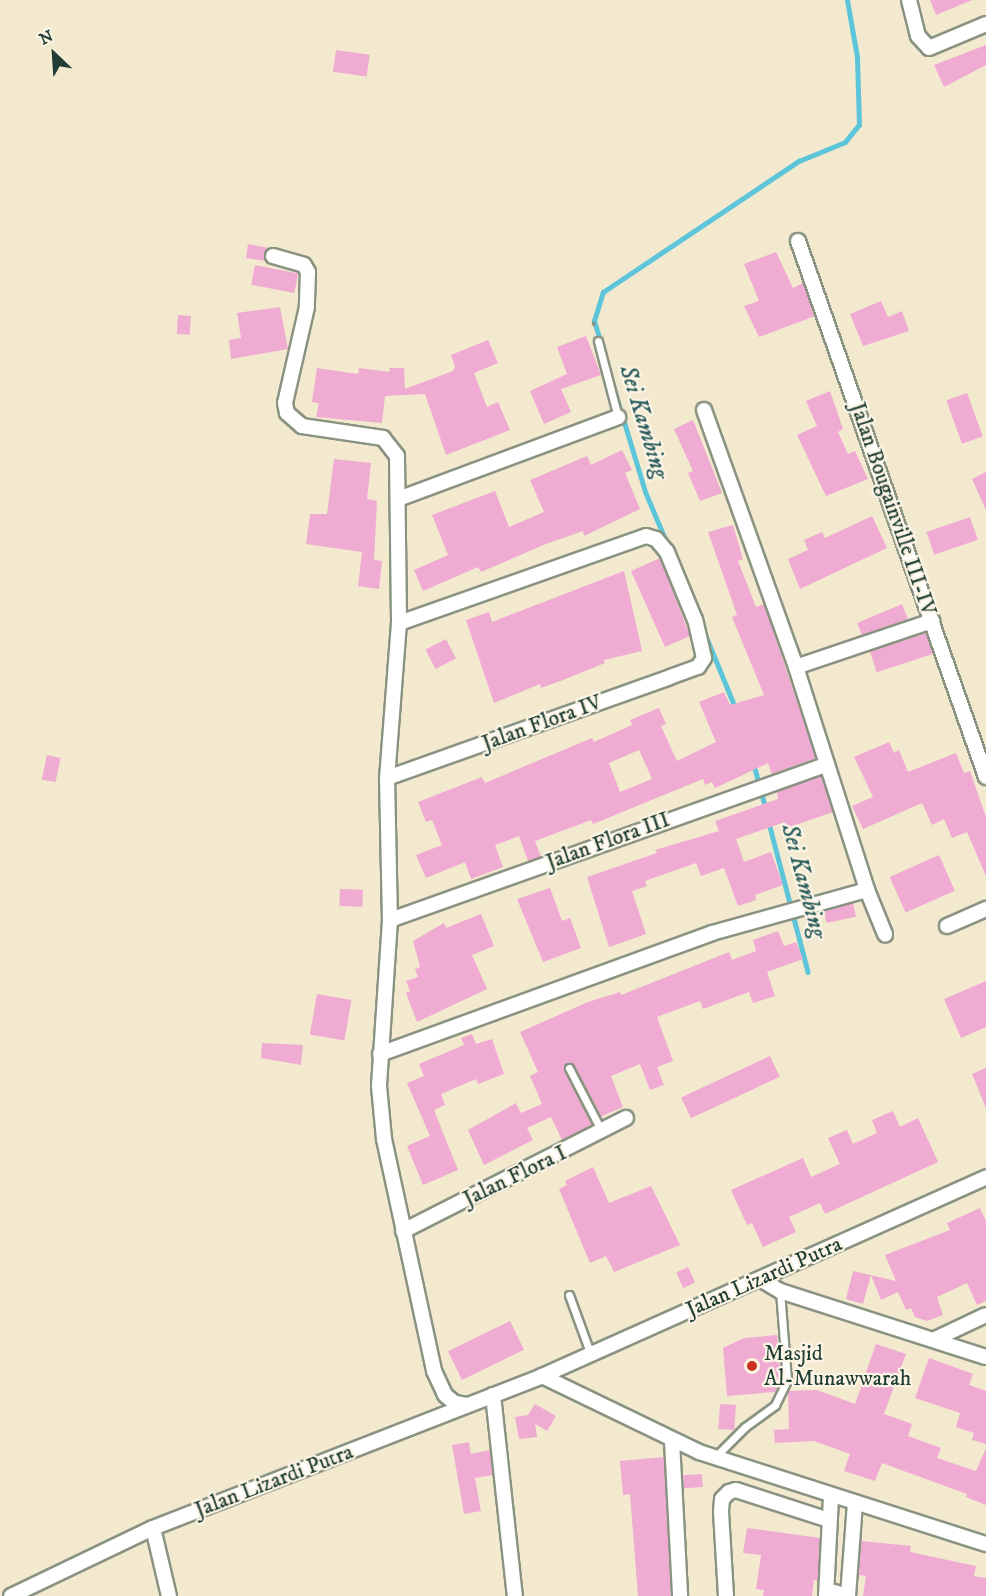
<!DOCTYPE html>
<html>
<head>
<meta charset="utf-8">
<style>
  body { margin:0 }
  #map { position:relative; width:986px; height:1596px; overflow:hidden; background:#f3e9cf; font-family:"IM FELL DW Pica",serif }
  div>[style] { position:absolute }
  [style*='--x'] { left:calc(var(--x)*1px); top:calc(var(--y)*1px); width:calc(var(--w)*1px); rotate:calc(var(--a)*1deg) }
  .stream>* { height:4.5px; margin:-2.25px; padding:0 2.25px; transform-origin:2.25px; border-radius:2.25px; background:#5dc5da }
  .building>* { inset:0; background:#efabd2; transform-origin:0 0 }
  .path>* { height:3px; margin-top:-1.5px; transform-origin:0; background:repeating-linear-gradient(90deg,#899382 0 4.5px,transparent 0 9px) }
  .roads { filter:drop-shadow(2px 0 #899382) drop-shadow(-2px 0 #899382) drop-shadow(0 2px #899382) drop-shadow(0 -2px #899382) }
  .service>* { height:7px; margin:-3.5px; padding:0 3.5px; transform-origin:3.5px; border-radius:3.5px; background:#fff }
  .minor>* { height:14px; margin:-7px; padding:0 7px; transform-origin:7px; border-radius:7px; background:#fff }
  .dots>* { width:16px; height:16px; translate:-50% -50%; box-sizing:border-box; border:3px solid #fcf5e5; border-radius:50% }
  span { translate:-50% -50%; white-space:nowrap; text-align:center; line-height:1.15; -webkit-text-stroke:4.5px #fcf5e5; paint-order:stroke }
  .street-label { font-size:22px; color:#1f3d34 }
  .poi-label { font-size:22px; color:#1f3d34 }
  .left { translate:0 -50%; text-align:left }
  .water-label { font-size:24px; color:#2e5f5e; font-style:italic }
  .north { position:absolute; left:24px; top:24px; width:60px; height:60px; -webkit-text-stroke:4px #fcf5e5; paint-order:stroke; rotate:335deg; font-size:16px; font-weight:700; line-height:24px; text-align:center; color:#1f3d34 }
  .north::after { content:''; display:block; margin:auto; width:21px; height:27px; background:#1f3d34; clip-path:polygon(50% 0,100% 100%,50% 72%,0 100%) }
</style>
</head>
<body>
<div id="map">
  <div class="stream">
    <div style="--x:601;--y:344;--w:24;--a:-107"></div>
    <div style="--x:594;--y:321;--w:30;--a:-73"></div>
    <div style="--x:603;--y:292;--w:236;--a:-33.8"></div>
    <div style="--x:799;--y:161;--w:50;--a:-22.4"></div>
    <div style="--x:845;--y:142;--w:22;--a:-51"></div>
    <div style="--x:859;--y:125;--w:68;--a:-91.7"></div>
    <div style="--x:857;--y:57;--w:58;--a:-100"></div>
    <div style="--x:611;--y:378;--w:120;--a:73.1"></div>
    <div style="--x:646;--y:493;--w:54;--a:67.2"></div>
    <div style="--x:704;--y:631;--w:84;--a:67.7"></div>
    <div style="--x:754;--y:765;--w:46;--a:74.7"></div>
    <div style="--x:769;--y:823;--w:154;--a:75.3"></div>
  </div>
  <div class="building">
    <div style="clip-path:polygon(930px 0,972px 0,936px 15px)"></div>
    <div style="clip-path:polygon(986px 45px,986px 65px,944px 87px,934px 65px)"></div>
    <div style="left:336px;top:50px;width:34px;height:22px;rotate:8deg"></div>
    <div style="clip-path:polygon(248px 244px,269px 248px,264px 254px,266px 261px,246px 258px)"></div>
    <div style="clip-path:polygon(776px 252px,793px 288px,803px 283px,815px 316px,759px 337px,744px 306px,759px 301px,744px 264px)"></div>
    <div style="left:255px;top:265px;width:44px;height:20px;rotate:11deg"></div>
    <div style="clip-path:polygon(881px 301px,888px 317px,902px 311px,909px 331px,863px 346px,850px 314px)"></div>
    <div style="clip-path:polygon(280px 307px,288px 349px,231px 359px,229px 340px,241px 338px,237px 313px)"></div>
    <div style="left:178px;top:315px;width:13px;height:19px;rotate:4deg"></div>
    <div style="clip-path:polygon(586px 336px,601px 375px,561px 389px,571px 412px,544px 424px,530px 391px,567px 374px,557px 347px)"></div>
    <div style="clip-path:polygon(488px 340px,498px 363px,474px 373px,487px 407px,498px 402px,510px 430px,446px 455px,425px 394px,385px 396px,382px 423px,316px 417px,319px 403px,312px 402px,317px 368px,358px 374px,359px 368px,390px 372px,389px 368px,404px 368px,405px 389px,453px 371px,455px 366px,451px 355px)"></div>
    <div style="clip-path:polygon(830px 391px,843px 429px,838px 432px,848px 454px,855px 451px,868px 479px,826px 496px,797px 435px,817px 426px,806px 401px)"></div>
    <div style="left:967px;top:393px;width:46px;height:22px;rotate:70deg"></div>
    <div style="clip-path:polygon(693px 420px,722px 493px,700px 501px,688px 473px,693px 471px,674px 429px)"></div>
    <div style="clip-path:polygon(622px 450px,632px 470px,625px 473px,640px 509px,584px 536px,583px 531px,546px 544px,481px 572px,478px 567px,423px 591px,414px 570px,448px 555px,432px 515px,495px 491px,509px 527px,544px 512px,530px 480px,587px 456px,591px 465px)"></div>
    <div style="clip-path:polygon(334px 459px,371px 463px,367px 499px,377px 501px,374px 560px,382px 561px,379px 589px,358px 586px,362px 552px,306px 544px,310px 514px,327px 514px)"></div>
    <div style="clip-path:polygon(986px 472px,986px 510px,972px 479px)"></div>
    <div style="clip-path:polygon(872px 516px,887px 548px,800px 589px,788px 559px,808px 550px,804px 540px,822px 532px,825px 538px)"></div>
    <div style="left:970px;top:517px;width:24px;height:46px;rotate:71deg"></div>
    <div style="clip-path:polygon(evenodd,733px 525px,743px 559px,738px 561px,756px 607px,764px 604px,816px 758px,772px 774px,768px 763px,715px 788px,712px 782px,705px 785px,703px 779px,593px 824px,591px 820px,535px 841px,541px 857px,528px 861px,519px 836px,495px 845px,503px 867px,471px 879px,465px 862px,426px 878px,416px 855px,442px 845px,432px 820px,426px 822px,418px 802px,482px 777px,485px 783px,592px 738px,594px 742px,632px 725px,630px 720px,659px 708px,666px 724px,661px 726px,677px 761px,716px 742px,699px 702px,724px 692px,730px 705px,764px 695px,732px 617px,737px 615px,708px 532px,733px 525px,639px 750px,652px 779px,620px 792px,609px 763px,639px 750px)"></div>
    <div style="clip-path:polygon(660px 558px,690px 636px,665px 647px,631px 571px)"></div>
    <div style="clip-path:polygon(624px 571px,642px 651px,604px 660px,605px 663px,563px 680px,541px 688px,540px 684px,494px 703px,466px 620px,489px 612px,492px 622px)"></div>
    <div style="clip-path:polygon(902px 604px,908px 619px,862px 635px,857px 623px)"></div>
    <div style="left:926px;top:633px;width:22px;height:59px;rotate:72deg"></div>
    <div style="left:446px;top:639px;width:22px;height:23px;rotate:63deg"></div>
    <div style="clip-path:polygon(889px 742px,894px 753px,899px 750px,908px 772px,956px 753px,964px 773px,970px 771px,986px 817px,986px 876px,967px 832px,952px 838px,944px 819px,932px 825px,922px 803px,863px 829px,852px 806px,873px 797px,854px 757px)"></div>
    <div style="left:47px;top:755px;width:14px;height:25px;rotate:12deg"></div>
    <div style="clip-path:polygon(821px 776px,833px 812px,787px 828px,785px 822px,736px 839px,744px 862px,771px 852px,783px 885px,755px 895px,756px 900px,738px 906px,724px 868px,701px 876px,696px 863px,645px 881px,647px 886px,632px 891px,646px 934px,609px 947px,587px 877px,657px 853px,655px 850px,719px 831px,715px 821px,778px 799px,777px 791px)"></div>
    <div style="left:939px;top:855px;width:39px;height:54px;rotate:66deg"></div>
    <div style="clip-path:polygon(550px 888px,562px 921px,570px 918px,581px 948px,543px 962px,517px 899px)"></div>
    <div style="left:340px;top:889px;width:23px;height:17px;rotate:2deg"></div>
    <div style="left:853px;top:903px;width:14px;height:30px;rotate:78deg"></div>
    <div style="clip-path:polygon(481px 914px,494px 946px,472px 955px,487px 989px,417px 1022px,406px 993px,410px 991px,406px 981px,418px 977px,415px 969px,420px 967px,413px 941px,444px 923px,446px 928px)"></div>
    <div style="clip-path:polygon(778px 931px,784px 946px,796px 942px,803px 959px,767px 972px,775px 996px,753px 1003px,749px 992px,703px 1009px,700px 1001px,657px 1017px,673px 1061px,657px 1067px,664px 1085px,650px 1090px,640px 1064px,611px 1076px,623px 1107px,600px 1117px,574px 1065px,567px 1063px,564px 1071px,592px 1125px,562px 1140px,551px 1117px,527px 1128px,533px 1140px,484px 1165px,468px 1130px,516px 1103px,521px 1113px,542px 1104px,530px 1076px,538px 1072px,520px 1032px,588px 1002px,620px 992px,621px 995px,729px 952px,732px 960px,756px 951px,753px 940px)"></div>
    <div style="clip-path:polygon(986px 981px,986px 1027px,961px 1038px,944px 999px)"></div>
    <div style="left:317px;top:994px;width:35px;height:41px;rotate:10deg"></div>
    <div style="clip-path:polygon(472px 1034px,476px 1044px,492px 1039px,504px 1074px,478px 1084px,476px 1079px,441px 1094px,445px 1105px,434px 1110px,458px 1170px,423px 1185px,407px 1146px,430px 1136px,407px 1083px,424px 1076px,419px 1064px,464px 1045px,461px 1038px)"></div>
    <div style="clip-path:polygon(262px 1043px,303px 1045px,301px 1065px,261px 1058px)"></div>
    <div style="left:770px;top:1056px;width:23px;height:98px;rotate:65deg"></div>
    <div style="clip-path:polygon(986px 1068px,986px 1108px,972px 1074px)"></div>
    <div style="clip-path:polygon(893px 1111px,900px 1127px,918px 1118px,938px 1162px,825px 1214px,820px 1203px,789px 1217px,796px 1232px,763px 1247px,752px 1223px,747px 1225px,731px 1190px,803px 1158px,811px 1177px,840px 1164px,828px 1138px,847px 1130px,853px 1144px,877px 1133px,872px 1120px)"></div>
    <div style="clip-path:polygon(593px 1167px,609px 1203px,651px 1186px,680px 1245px,614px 1272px,606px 1256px,590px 1263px,559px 1189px,567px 1185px,565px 1181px)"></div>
    <div style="clip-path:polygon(980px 1208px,986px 1221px,986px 1301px,977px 1305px,967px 1283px,937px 1297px,943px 1315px,927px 1321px,915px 1317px,911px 1308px,906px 1310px,898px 1292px,881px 1300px,871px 1275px,863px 1304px,846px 1299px,853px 1271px,896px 1281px,885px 1255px,950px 1230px,947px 1223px)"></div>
    <div style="left:688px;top:1267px;width:17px;height:13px;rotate:65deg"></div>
    <div style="left:510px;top:1321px;width:32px;height:69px;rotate:64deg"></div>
    <div style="clip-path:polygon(777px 1335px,781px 1380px,775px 1392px,727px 1396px,723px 1348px,744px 1338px)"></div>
    <div style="clip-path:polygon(876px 1344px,906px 1354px,884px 1414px,912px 1424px,908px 1436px,941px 1448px,937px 1458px,976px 1471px,986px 1448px,986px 1505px,966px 1497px,967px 1494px,882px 1463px,875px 1481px,844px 1471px,850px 1454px,814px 1441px,775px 1443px,774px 1430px,789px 1429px,788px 1391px,817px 1390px,855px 1404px)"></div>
    <div style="clip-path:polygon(929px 1358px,973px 1374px,969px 1385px,986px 1391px,986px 1444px,972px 1440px,974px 1433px,956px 1427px,960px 1413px,915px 1398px)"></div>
    <div style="clip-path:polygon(535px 1404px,556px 1416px,547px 1431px,535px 1424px,537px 1437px,519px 1439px,515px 1417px,528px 1415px)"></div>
    <div style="left:720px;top:1404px;width:16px;height:25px;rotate:4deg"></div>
    <div style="clip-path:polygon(469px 1442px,471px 1454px,490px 1450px,493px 1475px,475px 1478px,481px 1511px,464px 1514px,452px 1445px)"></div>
    <div style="clip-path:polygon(664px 1457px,671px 1596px,638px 1596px,630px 1494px,623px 1495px,620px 1461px)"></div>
    <div style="left:702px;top:1474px;width:13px;height:19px;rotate:86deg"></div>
    <div style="clip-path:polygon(747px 1528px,820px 1538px,818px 1581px,814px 1580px,812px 1596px,763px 1596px,764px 1590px,756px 1589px,761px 1555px,743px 1553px)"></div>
    <div style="clip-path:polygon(861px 1541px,911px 1546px,910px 1552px,976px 1566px,974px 1576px,986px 1578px,986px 1596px,863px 1596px,866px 1576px,859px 1575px)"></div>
  </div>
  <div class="path">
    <div style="--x:593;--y:321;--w:9;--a:77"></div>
  </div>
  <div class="roads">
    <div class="service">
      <div style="--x:598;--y:341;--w:79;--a:75.3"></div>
      <div style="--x:569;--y:1068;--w:70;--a:62.7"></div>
      <div style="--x:569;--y:1295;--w:64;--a:69.9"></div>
      <div style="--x:716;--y:1456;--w:41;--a:-45"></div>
      <div style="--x:745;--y:1427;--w:37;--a:-36"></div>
      <div style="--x:775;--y:1405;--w:28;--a:-64"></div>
      <div style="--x:787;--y:1380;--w:88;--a:-94.5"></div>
    </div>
    <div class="minor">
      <div style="--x:909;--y:0;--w:37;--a:76"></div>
      <div style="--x:918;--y:36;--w:16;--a:47"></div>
      <div style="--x:929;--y:48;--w:62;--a:-22.8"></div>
      <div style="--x:798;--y:241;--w:568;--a:70.67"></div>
      <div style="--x:273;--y:256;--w:32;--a:16"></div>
      <div style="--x:304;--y:265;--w:8;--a:60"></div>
      <div style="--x:308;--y:272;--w:35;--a:92"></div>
      <div style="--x:307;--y:307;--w:98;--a:102.9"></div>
      <div style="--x:285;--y:403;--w:10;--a:79"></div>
      <div style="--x:287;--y:413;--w:20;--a:41"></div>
      <div style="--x:302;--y:426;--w:82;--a:8.4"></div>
      <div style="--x:383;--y:438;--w:23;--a:52"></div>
      <div style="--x:397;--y:456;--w:167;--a:89.3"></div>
      <div style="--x:399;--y:623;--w:155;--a:94.4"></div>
      <div style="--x:387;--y:778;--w:142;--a:88.8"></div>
      <div style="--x:390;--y:920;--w:166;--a:93.8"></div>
      <div style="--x:379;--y:1086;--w:53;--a:84.6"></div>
      <div style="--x:384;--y:1139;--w:237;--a:77.8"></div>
      <div style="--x:434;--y:1371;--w:26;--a:65"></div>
      <div style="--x:445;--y:1395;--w:13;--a:39"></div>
      <div style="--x:455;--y:1403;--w:12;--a:9"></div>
      <div style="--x:704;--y:410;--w:273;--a:70.3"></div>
      <div style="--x:796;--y:667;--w:234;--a:72.3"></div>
      <div style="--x:867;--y:890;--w:48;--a:67.8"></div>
      <div style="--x:398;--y:499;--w:235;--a:-20.4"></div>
      <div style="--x:796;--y:667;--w:144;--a:-18.7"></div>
      <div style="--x:387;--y:778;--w:300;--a:-19.6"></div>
      <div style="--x:670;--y:677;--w:30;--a:-20"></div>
      <div style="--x:698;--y:667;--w:11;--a:-56"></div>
      <div style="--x:704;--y:658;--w:39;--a:-103"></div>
      <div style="--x:695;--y:620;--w:74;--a:-112.4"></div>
      <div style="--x:667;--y:552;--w:17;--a:-130"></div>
      <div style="--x:656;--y:539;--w:10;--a:-163"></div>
      <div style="--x:646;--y:536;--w:262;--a:160.6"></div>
      <div style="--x:390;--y:920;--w:464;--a:-19.6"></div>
      <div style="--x:947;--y:926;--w:43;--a:-23.6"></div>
      <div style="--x:380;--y:1054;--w:353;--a:-20"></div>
      <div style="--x:712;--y:933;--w:161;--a:-15.5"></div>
      <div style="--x:403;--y:1231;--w:250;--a:-26.9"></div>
      <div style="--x:760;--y:1279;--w:23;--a:31"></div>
      <div style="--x:780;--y:1291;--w:216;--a:17.8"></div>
      <div style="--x:935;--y:1339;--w:56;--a:-25.2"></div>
      <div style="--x:542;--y:1376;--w:174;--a:25.8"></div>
      <div style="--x:699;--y:1452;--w:301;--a:17.8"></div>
      <div style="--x:493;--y:1395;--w:202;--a:83.8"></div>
      <div style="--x:672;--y:1441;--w:155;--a:87"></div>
      <div style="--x:153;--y:1528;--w:70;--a:76.8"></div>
      <div style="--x:827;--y:1590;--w:22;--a:16"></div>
      <div style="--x:848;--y:1596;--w:93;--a:-85.7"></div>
      <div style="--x:11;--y:1596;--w:157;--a:-25.6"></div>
      <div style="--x:153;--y:1528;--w:418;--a:-21.3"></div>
      <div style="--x:542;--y:1376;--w:487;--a:-24.1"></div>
      <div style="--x:726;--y:1596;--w:85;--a:-93.4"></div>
      <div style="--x:721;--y:1511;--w:12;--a:-85"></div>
      <div style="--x:722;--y:1499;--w:10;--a:-45"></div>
      <div style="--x:729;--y:1492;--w:7;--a:-16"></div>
      <div style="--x:736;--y:1490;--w:98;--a:17.9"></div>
      <div style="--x:826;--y:1596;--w:99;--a:-87.1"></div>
    </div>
  </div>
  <div class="dots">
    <div style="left:752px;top:1366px;background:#c8321e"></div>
  </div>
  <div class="street-label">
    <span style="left:893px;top:509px;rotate:71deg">Jalan Bougainville III-IV</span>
    <span style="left:542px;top:723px;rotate:-20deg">Jalan Flora IV</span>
    <span style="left:608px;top:841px;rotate:-20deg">Jalan Flora III</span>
    <span style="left:515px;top:1176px;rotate:-26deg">Jalan Flora I</span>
    <span style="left:764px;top:1277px;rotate:-24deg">Jalan Lizardi Putra</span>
    <span style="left:274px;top:1481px;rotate:-21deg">Jalan Lizardi Putra</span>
  </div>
  <div class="poi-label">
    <span class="left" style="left:764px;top:1366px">Masjid<br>Al-Munawwarah</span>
  </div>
  <div class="water-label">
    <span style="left:643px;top:422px;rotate:73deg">Sei Kambing</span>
    <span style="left:803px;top:881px;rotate:75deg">Sei Kambing</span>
  </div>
  <div class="north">N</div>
</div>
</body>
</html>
